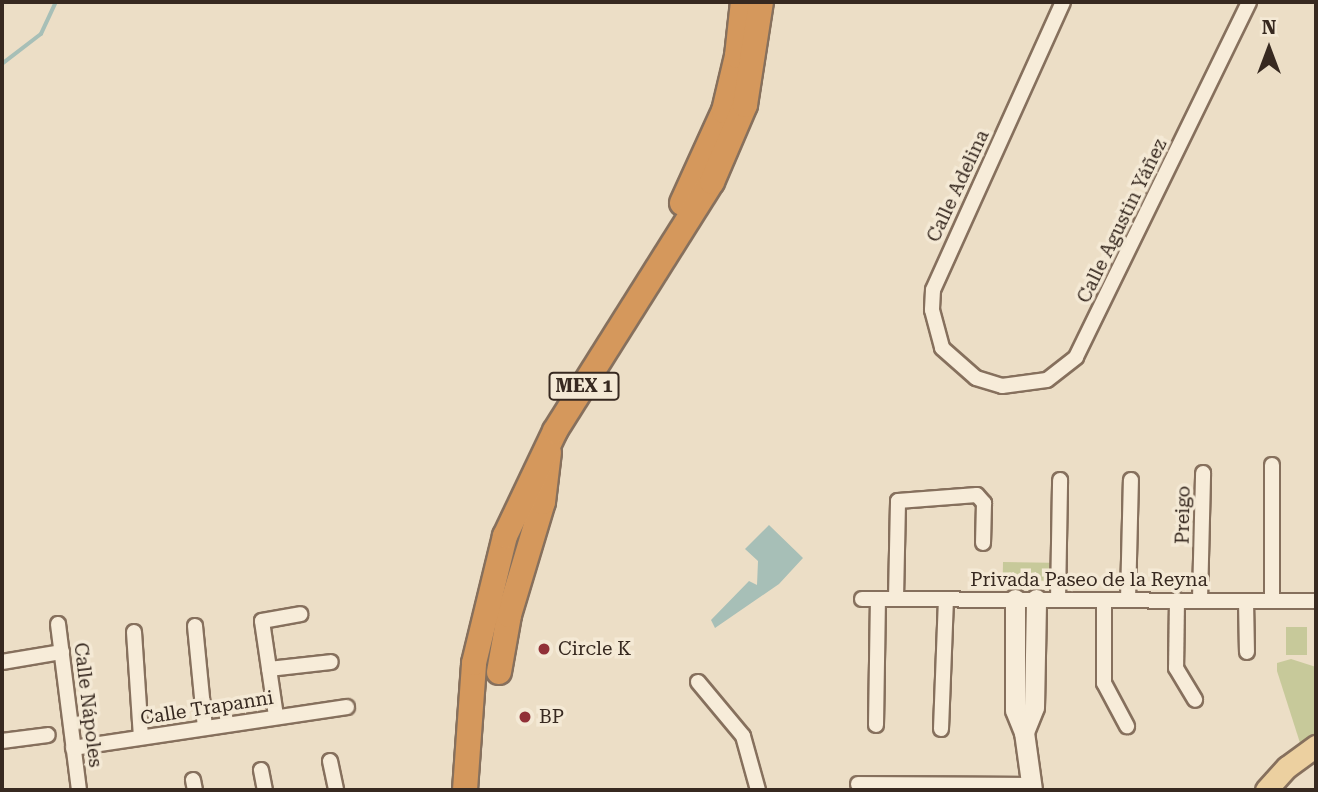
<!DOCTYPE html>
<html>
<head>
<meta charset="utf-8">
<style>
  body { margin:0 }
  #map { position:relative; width:1318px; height:792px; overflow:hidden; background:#ecdec6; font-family:"Roboto Serif",serif }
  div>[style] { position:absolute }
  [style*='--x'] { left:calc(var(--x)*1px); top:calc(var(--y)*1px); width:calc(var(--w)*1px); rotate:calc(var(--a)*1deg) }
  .green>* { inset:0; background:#c7c99a; transform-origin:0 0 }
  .water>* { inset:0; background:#a7bfb7 }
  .stream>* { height:3.5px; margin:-1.75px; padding:0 1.75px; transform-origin:1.75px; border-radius:1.75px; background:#a7bfb7 }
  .roads { filter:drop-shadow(2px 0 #86705d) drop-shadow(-2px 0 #86705d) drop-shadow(0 2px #86705d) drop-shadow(0 -2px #86705d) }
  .street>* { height:14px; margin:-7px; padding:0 7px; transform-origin:7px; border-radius:7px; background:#f7ecd9 }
  .secondary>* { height:19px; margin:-9.5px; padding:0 9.5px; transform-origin:9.5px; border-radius:9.5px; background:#f7ecd9 }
  .primary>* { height:21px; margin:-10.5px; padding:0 10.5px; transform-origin:10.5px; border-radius:10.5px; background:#ecd0a0 }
  .highway>* { height:24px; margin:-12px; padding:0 12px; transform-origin:12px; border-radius:12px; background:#d5985c }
  .dots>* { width:19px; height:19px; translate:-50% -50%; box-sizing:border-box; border:4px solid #f4e9d5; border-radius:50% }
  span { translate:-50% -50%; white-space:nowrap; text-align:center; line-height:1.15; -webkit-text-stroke:7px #f4e9d5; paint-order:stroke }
  .shield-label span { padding:2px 5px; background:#f4e9d5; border:2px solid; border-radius:5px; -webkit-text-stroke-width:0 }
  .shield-label { font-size:18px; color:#372920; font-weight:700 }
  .street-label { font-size:19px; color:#372920 }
  .poi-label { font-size:19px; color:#372920 }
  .left { translate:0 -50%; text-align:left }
  .frame { position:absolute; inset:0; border:4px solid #372920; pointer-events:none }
  .north { position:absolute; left:1234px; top:14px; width:70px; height:70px; -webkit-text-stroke:5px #f4e9d5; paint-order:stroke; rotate:0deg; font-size:19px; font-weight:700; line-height:28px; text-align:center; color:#372920 }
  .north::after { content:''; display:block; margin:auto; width:24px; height:32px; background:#372920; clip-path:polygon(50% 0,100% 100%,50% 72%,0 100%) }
</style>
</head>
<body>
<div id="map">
  <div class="green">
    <div style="left:1003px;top:562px;width:47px;height:18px;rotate:1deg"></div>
    <div style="left:1286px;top:627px;width:21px;height:28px"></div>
    <div style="clip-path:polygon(1291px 659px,1316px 667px,1316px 737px,1301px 746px,1277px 671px,1277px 663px)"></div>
  </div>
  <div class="water">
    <div style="clip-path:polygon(769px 525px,803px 558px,779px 584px,715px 628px,711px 620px,749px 581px,757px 585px,758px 561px,745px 549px)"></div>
  </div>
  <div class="stream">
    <div style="--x:2;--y:64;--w:49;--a:-37.6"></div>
    <div style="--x:41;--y:34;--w:35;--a:-65"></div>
  </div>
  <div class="roads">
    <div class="street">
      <div style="--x:1063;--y:2;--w:316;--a:114.3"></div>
      <div style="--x:933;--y:290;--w:20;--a:93"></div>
      <div style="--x:932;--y:310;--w:39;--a:75"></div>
      <div style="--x:942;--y:348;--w:45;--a:41.4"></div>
      <div style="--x:976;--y:378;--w:27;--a:17"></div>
      <div style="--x:1002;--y:386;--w:45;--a:-7.6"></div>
      <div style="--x:1047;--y:380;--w:37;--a:-38"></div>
      <div style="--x:1076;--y:357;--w:395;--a:-64"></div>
      <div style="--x:896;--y:598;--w:97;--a:-88.8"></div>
      <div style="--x:898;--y:501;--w:79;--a:-4.3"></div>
      <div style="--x:977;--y:495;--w:11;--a:49"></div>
      <div style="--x:984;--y:503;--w:40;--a:91.4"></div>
      <div style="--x:862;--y:599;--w:454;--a:0.3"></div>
      <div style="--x:1058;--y:600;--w:120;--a:-89"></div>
      <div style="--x:1128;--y:600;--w:120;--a:-88.6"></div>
      <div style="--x:1177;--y:600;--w:68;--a:90.8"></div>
      <div style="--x:1176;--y:668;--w:37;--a:59"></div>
      <div style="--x:1200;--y:600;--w:127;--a:-88.6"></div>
      <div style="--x:1104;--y:601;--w:82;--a:90"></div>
      <div style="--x:1104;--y:683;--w:49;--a:61.9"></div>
      <div style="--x:1246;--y:601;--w:51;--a:88.9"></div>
      <div style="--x:1272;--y:601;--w:136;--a:-90"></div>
      <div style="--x:58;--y:624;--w:167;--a:82.8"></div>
      <div style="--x:195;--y:626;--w:102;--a:84.4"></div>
      <div style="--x:134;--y:632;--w:105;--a:86.2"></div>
      <div style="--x:2;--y:662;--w:61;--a:-9.5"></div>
      <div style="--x:269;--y:669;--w:62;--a:-6.4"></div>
      <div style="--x:698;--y:682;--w:70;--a:50.2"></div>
      <div style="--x:743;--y:736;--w:56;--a:74.5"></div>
      <div style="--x:276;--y:716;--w:96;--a:-98.4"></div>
      <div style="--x:262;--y:621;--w:39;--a:-10"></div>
      <div style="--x:876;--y:725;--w:126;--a:-89.1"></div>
      <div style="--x:941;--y:729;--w:130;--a:-87.8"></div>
      <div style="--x:2;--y:741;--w:46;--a:-7.4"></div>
      <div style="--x:73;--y:748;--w:277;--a:-8.5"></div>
      <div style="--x:330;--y:761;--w:30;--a:78"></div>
      <div style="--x:261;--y:770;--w:20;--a:79"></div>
      <div style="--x:193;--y:780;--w:10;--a:79"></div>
      <div style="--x:858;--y:784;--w:172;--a:0.3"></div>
    </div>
    <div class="secondary">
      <div style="--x:1015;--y:599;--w:111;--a:90"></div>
      <div style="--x:1015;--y:710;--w:24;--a:68"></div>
      <div style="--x:1024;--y:732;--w:59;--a:82.1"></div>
      <div style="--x:1024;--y:732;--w:27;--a:-68"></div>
      <div style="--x:1034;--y:707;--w:108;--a:-88.9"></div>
    </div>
    <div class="primary">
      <div style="--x:1266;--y:790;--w:31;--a:-48"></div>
      <div style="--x:1287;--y:767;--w:36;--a:-36"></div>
    </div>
    <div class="highway">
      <div style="--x:682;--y:203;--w:101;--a:-65.5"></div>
      <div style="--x:724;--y:111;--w:57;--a:-76.7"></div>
      <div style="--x:737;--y:56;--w:54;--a:-83.7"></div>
      <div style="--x:499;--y:672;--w:58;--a:-80"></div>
      <div style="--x:509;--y:615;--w:118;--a:-73.3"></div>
      <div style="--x:543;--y:502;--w:50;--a:-83.2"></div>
      <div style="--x:465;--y:790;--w:127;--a:-85.9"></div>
      <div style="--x:474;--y:663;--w:131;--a:-76.3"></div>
      <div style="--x:505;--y:536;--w:116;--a:-64.5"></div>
      <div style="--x:555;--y:431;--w:294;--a:-57.8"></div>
      <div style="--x:712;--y:182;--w:84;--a:-66.8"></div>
      <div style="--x:745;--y:105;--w:104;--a:-81.2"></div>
    </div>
  </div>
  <div class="dots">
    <div style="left:544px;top:649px;background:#913037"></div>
    <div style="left:525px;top:717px;background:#913037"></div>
  </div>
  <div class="shield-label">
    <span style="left:584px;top:386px">MEX 1</span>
  </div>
  <div class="street-label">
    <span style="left:958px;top:186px;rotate:-65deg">Calle Adelina</span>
    <span style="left:1122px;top:221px;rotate:-64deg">Calle Agustin Yáñez</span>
    <span style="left:1183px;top:515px;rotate:-89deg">Preigo</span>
    <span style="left:1089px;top:580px">Privada Paseo de la Reyna</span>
    <span style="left:88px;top:705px;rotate:83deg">Calle Nápoles</span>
    <span style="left:207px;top:708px;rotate:-9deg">Calle Trapanni</span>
  </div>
  <div class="poi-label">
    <span class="left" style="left:558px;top:649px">Circle K</span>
    <span class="left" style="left:539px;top:717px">BP</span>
  </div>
  <div class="frame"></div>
  <div class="north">N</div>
</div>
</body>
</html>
